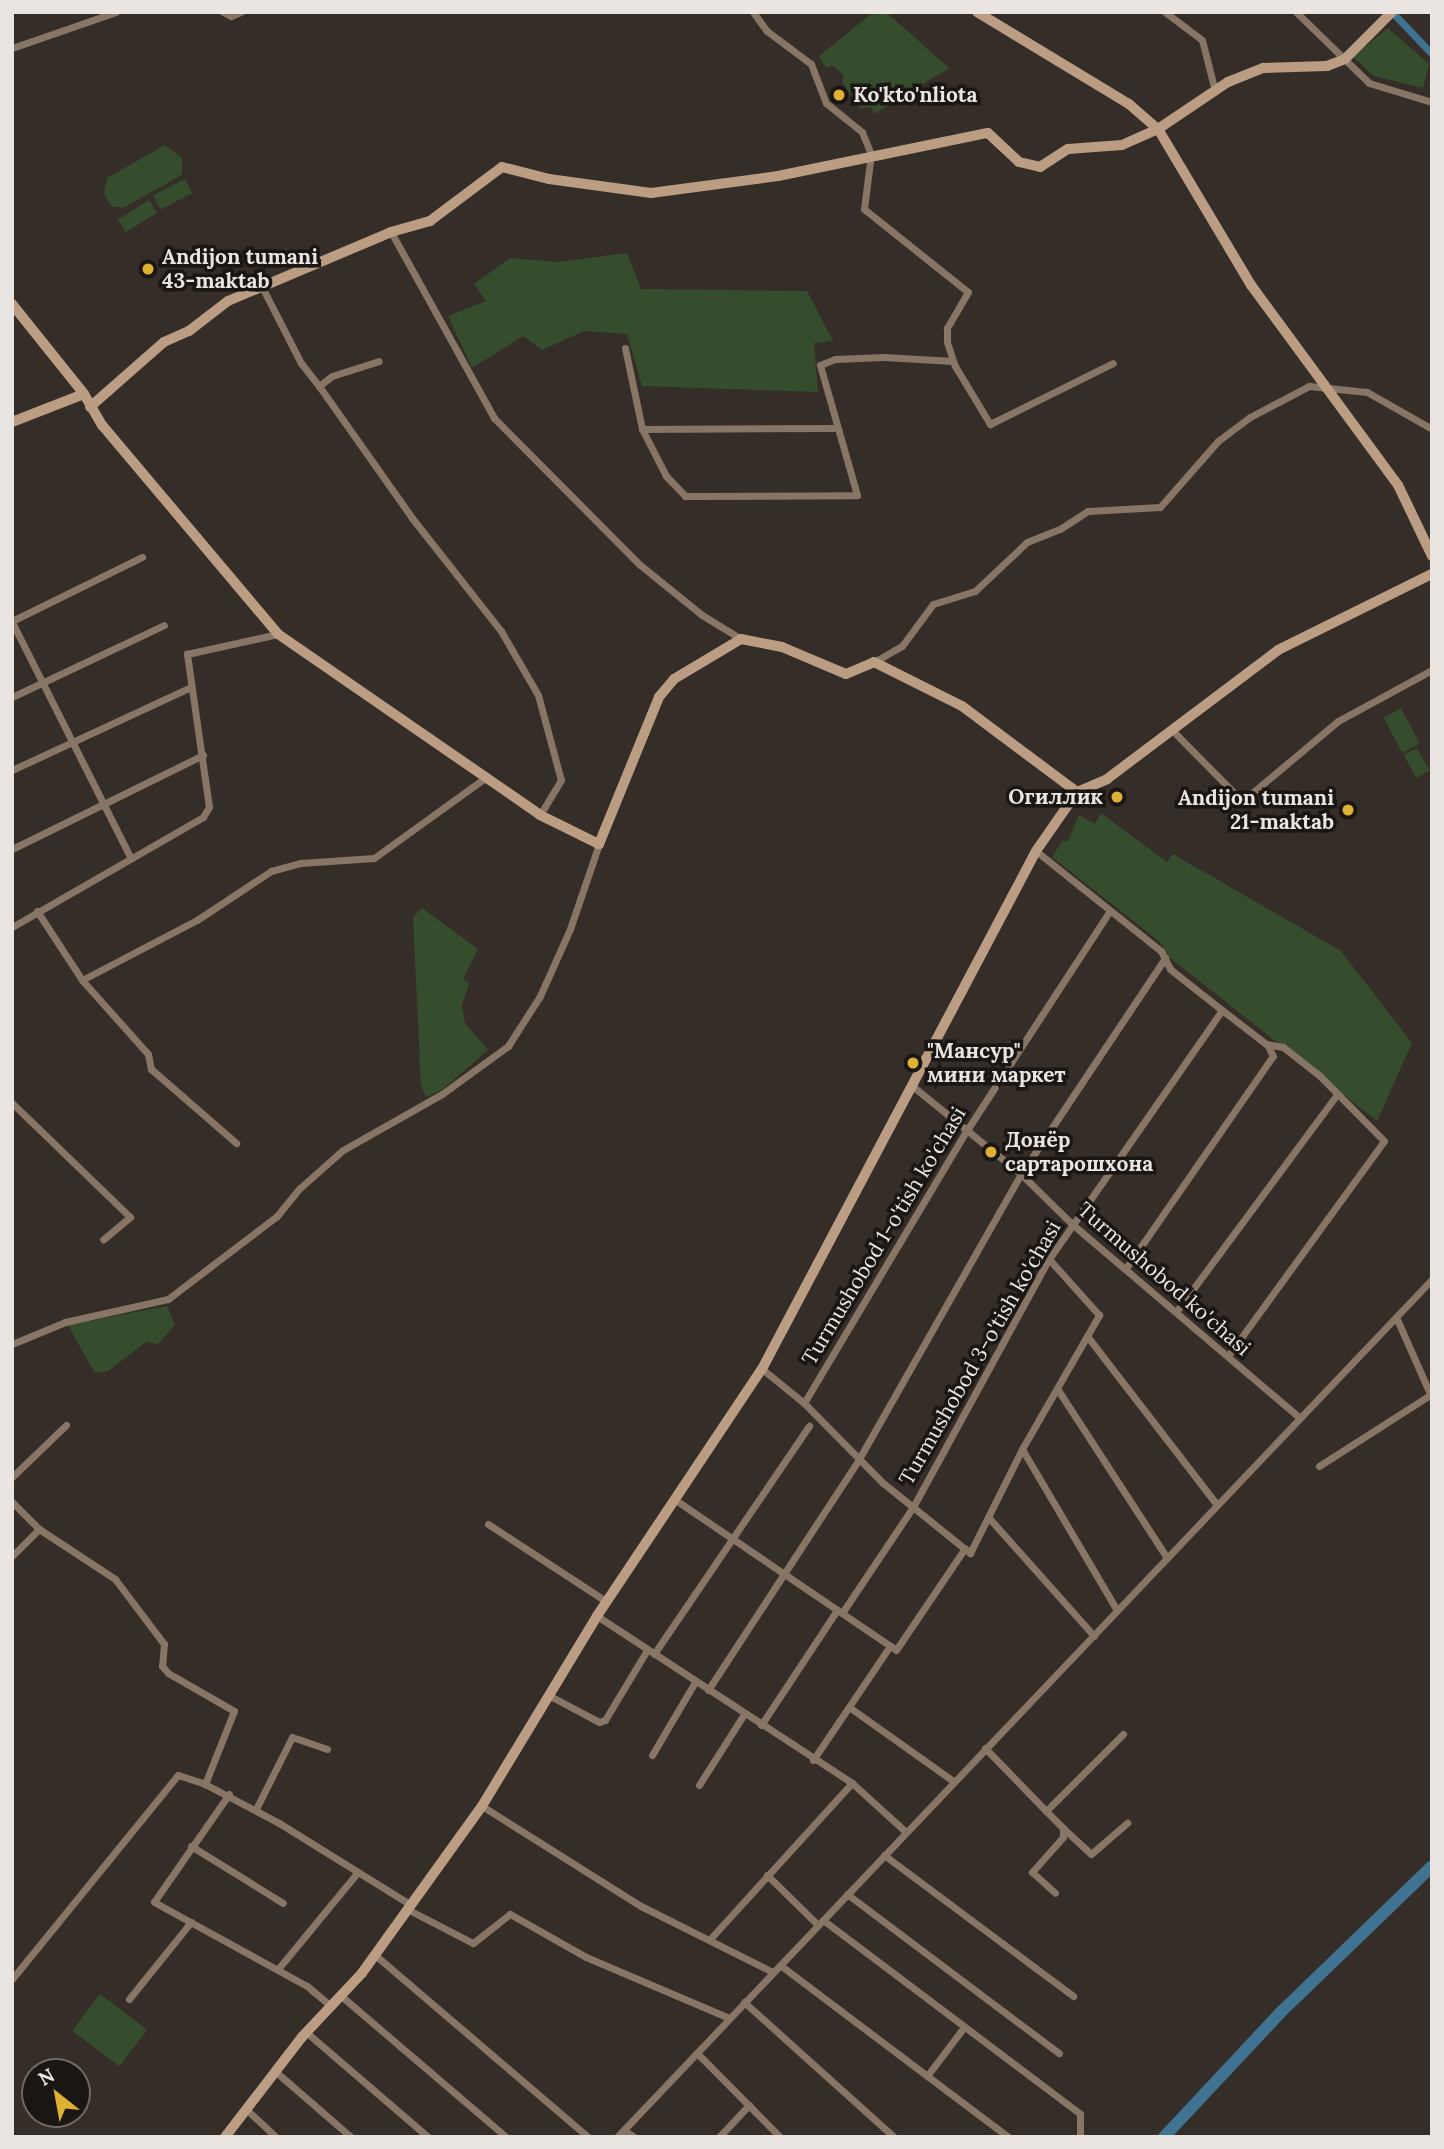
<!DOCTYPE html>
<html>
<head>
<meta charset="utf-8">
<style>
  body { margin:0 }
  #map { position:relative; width:1444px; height:2149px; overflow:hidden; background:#352d27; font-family:Lora,serif }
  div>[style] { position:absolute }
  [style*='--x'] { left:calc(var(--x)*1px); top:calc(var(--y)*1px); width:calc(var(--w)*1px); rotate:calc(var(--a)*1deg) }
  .green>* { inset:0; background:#364d2d; transform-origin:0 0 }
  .canal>* { height:7px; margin:-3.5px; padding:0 3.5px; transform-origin:3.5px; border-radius:3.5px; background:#407291 }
  .river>* { height:12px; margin:-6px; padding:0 6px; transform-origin:6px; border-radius:6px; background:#407291 }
  .street>* { height:7px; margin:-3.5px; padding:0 3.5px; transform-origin:3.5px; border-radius:3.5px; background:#877565 }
  .secondary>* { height:10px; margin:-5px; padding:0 5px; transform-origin:5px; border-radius:5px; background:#ba9d83 }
  .dots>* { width:19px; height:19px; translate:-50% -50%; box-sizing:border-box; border:4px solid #191613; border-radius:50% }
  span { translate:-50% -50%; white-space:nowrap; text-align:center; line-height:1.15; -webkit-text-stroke:7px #191613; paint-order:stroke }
  .poi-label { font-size:21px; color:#eae5e1; font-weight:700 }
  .left { translate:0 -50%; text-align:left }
  .right { translate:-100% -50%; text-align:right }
  .street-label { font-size:21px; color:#eae5e1 }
  .frame { position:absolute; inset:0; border:14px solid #eae5e1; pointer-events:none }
  .north { position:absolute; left:21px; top:2058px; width:70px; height:70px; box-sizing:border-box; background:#191613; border:2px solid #6d6965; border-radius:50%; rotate:329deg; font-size:19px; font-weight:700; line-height:28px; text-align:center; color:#eae5e1 }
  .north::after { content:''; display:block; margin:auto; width:24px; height:32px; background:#deb133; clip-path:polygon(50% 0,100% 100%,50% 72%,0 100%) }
</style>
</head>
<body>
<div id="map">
  <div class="green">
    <div style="clip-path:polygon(886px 12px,949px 68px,874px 114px,871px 107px,860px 109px,843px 83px,843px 75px,833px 65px,826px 68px,819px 56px,870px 15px)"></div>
    <div style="clip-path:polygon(1388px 28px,1429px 64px,1423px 88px,1374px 76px,1353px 57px)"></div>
    <div style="clip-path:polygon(165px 145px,182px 158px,182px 175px,123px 208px,111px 206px,104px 194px,107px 178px)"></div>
    <div style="left:185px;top:179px;width:16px;height:36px;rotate:63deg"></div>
    <div style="left:149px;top:200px;width:15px;height:37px;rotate:58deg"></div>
    <div style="clip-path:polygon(627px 253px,641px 289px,807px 291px,833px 341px,814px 343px,818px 392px,642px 386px,627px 334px,584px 331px,542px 350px,523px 336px,472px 368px,448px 316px,486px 301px,474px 284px,510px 258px,559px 262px)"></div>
    <div style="left:1401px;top:708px;width:40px;height:20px;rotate:62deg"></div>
    <div style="left:1417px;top:748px;width:26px;height:15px;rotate:61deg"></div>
    <div style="clip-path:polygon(1101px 813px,1167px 862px,1173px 854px,1341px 951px,1412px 1043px,1377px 1121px,1170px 958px,1160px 942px,1052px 857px,1062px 841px,1068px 841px,1079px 815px,1095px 824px)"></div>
    <div style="clip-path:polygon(422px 908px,478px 949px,463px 979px,469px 983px,462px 1005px,465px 1023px,488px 1050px,443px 1089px,426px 1097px,421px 1085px,413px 917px)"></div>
    <div style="clip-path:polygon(167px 1306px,175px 1325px,158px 1344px,146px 1342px,108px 1371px,95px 1373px,68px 1325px)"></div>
    <div style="left:100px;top:1994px;width:59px;height:46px;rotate:37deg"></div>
  </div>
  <div class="canal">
    <div style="--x:1392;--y:12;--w:58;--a:46.4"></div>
  </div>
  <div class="river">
    <div style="--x:1164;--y:2137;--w:170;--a:-46.9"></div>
    <div style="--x:1280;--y:2013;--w:211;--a:-44"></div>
  </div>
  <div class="street">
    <div style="--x:223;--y:12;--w:9;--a:27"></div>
    <div style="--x:231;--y:16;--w:11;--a:-22"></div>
    <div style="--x:753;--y:12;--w:24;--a:54"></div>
    <div style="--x:767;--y:31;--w:55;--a:36.9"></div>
    <div style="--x:811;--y:64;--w:42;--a:69"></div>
    <div style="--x:826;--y:103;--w:46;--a:38.9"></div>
    <div style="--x:862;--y:132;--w:24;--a:68"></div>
    <div style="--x:871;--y:154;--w:55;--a:97.3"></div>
    <div style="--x:864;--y:209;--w:133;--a:38.6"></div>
    <div style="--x:968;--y:292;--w:42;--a:120.3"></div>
    <div style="--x:947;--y:328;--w:14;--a:90"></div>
    <div style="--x:947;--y:342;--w:25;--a:72"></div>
    <div style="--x:955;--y:366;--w:68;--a:58.9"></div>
    <div style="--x:990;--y:424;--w:137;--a:-26.4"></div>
    <div style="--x:1165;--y:12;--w:46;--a:37.1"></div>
    <div style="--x:1202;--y:40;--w:53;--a:75.7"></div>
    <div style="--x:1296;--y:12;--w:102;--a:44.2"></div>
    <div style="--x:1369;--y:83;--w:66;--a:16.8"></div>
    <div style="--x:12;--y:48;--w:110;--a:-19.1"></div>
    <div style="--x:391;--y:232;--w:213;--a:61"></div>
    <div style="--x:494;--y:418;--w:206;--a:45.2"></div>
    <div style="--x:639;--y:564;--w:81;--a:39"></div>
    <div style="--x:702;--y:615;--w:46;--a:31.6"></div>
    <div style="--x:261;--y:285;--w:88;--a:62.9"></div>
    <div style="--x:301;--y:363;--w:29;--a:52"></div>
    <div style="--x:319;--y:386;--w:16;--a:-38"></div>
    <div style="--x:332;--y:376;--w:49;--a:-17.7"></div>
    <div style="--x:625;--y:348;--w:83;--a:78.1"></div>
    <div style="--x:642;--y:429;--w:53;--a:62.9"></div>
    <div style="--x:666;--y:476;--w:28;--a:46"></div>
    <div style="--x:685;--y:496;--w:7;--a:0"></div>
    <div style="--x:692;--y:496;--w:165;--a:-0.3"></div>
    <div style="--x:857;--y:495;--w:135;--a:-105.9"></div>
    <div style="--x:820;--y:365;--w:16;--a:-22"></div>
    <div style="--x:835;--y:359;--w:49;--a:-2.3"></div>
    <div style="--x:884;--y:357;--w:69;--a:3.3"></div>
    <div style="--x:319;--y:386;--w:161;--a:54.8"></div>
    <div style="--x:412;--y:518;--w:144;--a:51.8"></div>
    <div style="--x:501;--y:631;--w:74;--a:60"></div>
    <div style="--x:538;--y:695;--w:88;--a:74.9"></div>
    <div style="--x:561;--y:780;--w:41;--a:121"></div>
    <div style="--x:642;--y:429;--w:194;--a:-0.3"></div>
    <div style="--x:12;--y:621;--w:145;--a:-26.2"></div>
    <div style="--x:12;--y:622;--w:265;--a:63.3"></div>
    <div style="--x:874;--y:662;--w:32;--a:-30"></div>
    <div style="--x:902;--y:646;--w:52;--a:-53.6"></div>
    <div style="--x:933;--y:604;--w:44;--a:-17.2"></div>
    <div style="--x:975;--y:591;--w:71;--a:-43.3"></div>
    <div style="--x:1027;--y:542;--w:35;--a:-22"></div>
    <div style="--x:1060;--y:529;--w:33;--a:-33"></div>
    <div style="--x:1088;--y:511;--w:72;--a:-3.2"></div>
    <div style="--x:1160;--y:507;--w:88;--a:-48.7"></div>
    <div style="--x:1218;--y:441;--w:40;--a:-37"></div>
    <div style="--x:1250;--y:417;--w:67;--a:-27.7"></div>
    <div style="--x:1309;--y:386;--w:58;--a:5.9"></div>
    <div style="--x:1367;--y:392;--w:75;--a:29.6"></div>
    <div style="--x:12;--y:697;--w:168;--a:-25.3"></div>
    <div style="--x:1172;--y:730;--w:97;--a:45.4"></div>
    <div style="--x:1240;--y:799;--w:5;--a:0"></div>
    <div style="--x:1245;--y:799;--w:121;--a:-40"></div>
    <div style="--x:1338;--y:721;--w:107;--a:-28.5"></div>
    <div style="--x:12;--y:770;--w:197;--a:-24.9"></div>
    <div style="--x:12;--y:849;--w:213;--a:-26.2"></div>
    <div style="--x:1036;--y:851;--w:160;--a:38.7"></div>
    <div style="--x:1161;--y:951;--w:20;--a:63"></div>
    <div style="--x:1170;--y:969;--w:66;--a:38.3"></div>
    <div style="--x:1222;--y:1010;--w:56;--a:37.7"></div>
    <div style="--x:1266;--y:1044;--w:17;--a:10"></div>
    <div style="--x:1283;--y:1047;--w:47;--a:38.1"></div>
    <div style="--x:1320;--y:1076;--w:91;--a:45.4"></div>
    <div style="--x:1384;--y:1141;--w:266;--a:126"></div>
    <div style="--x:37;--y:911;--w:82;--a:56.9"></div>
    <div style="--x:82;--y:980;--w:130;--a:-27.6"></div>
    <div style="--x:197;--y:920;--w:89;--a:-33.5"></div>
    <div style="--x:271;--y:871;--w:30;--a:-15"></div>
    <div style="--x:300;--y:863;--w:74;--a:-3.9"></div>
    <div style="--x:374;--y:858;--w:137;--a:-35.8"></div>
    <div style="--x:12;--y:927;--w:220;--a:-29.9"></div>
    <div style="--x:203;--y:817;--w:12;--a:-59"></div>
    <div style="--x:209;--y:807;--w:155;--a:-98.2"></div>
    <div style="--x:187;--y:654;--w:93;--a:-12.4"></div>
    <div style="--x:82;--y:980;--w:99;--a:48.3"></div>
    <div style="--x:148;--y:1054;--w:15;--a:79"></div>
    <div style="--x:151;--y:1069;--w:113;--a:41"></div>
    <div style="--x:911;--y:1085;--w:141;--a:39"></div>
    <div style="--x:1021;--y:1174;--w:71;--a:44.4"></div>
    <div style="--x:1072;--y:1224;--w:299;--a:40.4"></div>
    <div style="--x:12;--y:1103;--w:164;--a:44"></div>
    <div style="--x:130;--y:1217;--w:35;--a:140"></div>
    <div style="--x:1126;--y:1268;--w:258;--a:-55.3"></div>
    <div style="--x:1273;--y:1056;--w:13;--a:-117"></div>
    <div style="--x:1176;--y:1312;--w:269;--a:-53.5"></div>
    <div style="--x:1396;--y:1317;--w:86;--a:66.1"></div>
    <div style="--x:1087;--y:1336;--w:213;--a:52.4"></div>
    <div style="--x:12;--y:1344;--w:57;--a:-22.5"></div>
    <div style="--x:65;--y:1322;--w:106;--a:-12.6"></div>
    <div style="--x:168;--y:1299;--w:137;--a:-37.3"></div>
    <div style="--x:277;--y:1216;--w:36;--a:-51"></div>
    <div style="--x:300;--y:1188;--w:57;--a:-41.5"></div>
    <div style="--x:343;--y:1150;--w:114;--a:-29.5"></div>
    <div style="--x:442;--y:1094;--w:82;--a:-36"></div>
    <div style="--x:508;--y:1046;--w:59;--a:-57.4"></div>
    <div style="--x:540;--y:996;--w:73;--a:-65.9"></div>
    <div style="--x:570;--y:929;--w:90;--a:-71.2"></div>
    <div style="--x:762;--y:1369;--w:54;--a:39"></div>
    <div style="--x:804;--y:1403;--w:112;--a:45.4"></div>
    <div style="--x:883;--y:1483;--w:112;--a:38.8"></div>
    <div style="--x:970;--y:1553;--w:116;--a:-63.4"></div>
    <div style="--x:1022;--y:1449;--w:155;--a:-60.1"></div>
    <div style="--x:1099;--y:1315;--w:75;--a:-131.8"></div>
    <div style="--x:1058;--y:1390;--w:200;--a:57"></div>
    <div style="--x:804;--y:1403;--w:318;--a:-59.2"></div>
    <div style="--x:967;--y:1130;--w:260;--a:-56.9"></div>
    <div style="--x:1022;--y:1449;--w:187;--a:59.5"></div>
    <div style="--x:1319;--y:1466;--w:132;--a:-32.6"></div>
    <div style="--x:12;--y:1477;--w:75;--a:-43.9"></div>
    <div style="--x:674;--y:1499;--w:268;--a:34.2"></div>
    <div style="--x:896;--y:1650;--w:123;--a:-55.9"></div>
    <div style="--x:12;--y:1502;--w:38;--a:45"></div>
    <div style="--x:39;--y:1529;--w:38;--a:135"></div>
    <div style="--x:989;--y:1518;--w:158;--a:48.3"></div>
    <div style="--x:488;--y:1524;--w:142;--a:33.2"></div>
    <div style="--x:39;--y:1529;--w:91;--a:33.3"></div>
    <div style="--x:115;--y:1579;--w:81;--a:53"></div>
    <div style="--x:164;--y:1644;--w:22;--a:95"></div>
    <div style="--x:162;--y:1666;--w:9;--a:49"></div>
    <div style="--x:168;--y:1673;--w:76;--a:29.9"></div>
    <div style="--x:234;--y:1711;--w:79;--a:111.7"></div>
    <div style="--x:205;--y:1784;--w:84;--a:27.8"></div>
    <div style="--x:279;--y:1823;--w:155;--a:31.8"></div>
    <div style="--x:842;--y:1613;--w:128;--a:-56.2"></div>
    <div style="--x:913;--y:1507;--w:283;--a:-61.3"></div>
    <div style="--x:1049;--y:1259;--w:303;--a:-55.2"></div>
    <div style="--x:597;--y:1616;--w:305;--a:33.2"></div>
    <div style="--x:852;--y:1783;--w:73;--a:42.2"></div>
    <div style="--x:654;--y:1654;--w:276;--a:-55.8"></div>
    <div style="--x:708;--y:1690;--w:276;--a:-56.8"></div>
    <div style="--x:859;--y:1459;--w:328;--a:-60.4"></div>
    <div style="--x:1021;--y:1174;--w:260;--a:-56.3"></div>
    <div style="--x:552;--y:1697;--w:53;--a:28"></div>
    <div style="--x:599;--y:1722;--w:6;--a:-18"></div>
    <div style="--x:605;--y:1720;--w:82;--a:-59"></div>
    <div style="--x:849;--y:1707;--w:128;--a:35.4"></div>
    <div style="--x:761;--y:1725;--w:138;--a:-56.5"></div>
    <div style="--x:985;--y:1748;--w:88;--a:45.9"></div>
    <div style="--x:1046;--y:1811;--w:109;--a:-45"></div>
    <div style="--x:652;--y:1755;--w:85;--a:-59.5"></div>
    <div style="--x:813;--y:1760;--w:138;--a:-56"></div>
    <div style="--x:699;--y:1785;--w:84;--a:-57.6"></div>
    <div style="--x:229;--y:1794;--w:131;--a:124.8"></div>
    <div style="--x:154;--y:1902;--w:175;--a:28.8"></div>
    <div style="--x:307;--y:1986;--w:30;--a:40"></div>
    <div style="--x:482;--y:1806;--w:188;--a:32.2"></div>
    <div style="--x:641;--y:1906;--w:148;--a:26.6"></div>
    <div style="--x:256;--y:1809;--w:80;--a:-63.4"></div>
    <div style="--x:292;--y:1737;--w:37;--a:19"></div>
    <div style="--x:1046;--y:1811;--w:24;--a:45"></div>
    <div style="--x:1063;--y:1828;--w:9;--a:90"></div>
    <div style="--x:1063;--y:1837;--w:47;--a:131.5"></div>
    <div style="--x:1032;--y:1872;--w:31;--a:42"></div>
    <div style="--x:1063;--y:1828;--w:38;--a:43"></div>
    <div style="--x:1091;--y:1854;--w:48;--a:-40.7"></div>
    <div style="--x:191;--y:1846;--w:108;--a:31.8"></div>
    <div style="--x:884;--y:1855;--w:236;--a:36.7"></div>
    <div style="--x:767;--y:1875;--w:71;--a:44.4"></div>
    <div style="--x:847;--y:1894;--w:265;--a:36.9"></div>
    <div style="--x:409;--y:1910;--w:72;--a:27.3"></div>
    <div style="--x:473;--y:1943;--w:47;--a:-38.1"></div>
    <div style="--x:510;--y:1914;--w:87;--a:29.5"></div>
    <div style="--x:586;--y:1957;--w:155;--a:23.1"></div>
    <div style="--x:823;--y:1920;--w:322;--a:37"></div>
    <div style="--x:1080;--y:2114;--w:23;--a:90"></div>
    <div style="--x:710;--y:1939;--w:211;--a:-47.7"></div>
    <div style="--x:375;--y:1955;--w:280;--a:40.5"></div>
    <div style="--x:780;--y:1965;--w:286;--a:37"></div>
    <div style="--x:278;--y:1969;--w:124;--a:-50.5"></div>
    <div style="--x:12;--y:1979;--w:263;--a:-50.9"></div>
    <div style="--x:178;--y:1775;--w:28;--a:18"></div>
    <div style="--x:340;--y:1995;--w:218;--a:40.5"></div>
    <div style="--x:129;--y:1999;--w:99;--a:-51.2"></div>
    <div style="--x:744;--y:2002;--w:202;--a:42"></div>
    <div style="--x:306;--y:2032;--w:161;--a:40.7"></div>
    <div style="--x:697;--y:2053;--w:118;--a:45.3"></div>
    <div style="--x:276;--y:2072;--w:99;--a:40.9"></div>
    <div style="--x:927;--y:2076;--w:61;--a:-52.9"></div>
    <div style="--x:247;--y:2110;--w:40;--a:43"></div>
    <div style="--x:624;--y:2130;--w:12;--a:35"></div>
    <div style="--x:617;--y:2137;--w:1183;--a:-46.47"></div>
    <div style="--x:719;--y:2137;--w:44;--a:-46.8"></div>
  </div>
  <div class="secondary">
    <div style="--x:977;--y:12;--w:178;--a:31.2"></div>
    <div style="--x:1129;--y:104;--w:38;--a:41"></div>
    <div style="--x:1158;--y:129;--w:182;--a:59.2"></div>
    <div style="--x:1251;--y:285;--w:248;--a:53.7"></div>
    <div style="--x:1398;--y:485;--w:79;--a:64.4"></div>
    <div style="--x:12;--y:304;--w:115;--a:51.3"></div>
    <div style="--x:90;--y:407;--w:98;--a:-41.3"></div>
    <div style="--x:164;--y:342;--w:27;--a:-24"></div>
    <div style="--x:189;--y:331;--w:49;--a:-37.6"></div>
    <div style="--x:228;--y:301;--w:177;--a:-22.9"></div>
    <div style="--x:391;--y:232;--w:41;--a:-15.8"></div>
    <div style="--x:430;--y:221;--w:90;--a:-36.9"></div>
    <div style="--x:502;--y:167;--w:49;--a:14.3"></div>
    <div style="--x:549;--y:179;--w:103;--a:7.8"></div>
    <div style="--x:651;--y:193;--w:128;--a:-7.6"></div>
    <div style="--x:778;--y:176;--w:214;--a:-11.6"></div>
    <div style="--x:988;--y:133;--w:42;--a:43.1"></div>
    <div style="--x:1019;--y:162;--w:22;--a:13"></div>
    <div style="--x:1040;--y:167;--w:33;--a:-33"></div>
    <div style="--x:1068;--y:149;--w:54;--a:-4.2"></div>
    <div style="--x:1122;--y:145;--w:39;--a:-24"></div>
    <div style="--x:1158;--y:129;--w:84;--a:-33.9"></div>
    <div style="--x:1228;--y:82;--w:38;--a:-22"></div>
    <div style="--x:1263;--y:68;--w:64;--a:-1.8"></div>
    <div style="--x:1327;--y:66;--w:19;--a:-21"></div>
    <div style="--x:1345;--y:59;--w:66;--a:-45"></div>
    <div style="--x:12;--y:422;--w:77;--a:-21.3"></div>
    <div style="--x:84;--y:394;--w:36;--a:60"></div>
    <div style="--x:102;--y:425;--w:273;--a:49.9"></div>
    <div style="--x:278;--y:634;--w:318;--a:34.6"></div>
    <div style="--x:540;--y:815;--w:66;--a:26.2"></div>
    <div style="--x:599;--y:844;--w:159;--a:-67.8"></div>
    <div style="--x:659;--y:697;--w:23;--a:-50"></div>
    <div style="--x:674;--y:679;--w:78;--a:-30.8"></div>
    <div style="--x:741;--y:639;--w:42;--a:11"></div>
    <div style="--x:782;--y:647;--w:69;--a:22.9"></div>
    <div style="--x:846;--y:674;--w:30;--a:-23"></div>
    <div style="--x:874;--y:662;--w:98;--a:26.6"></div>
    <div style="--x:962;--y:706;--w:144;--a:36.8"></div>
    <div style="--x:225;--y:2137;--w:126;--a:-52.4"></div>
    <div style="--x:302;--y:2037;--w:88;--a:-46.8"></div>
    <div style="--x:362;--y:1973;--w:206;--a:-54.3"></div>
    <div style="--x:482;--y:1806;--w:222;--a:-58.8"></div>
    <div style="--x:597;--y:1616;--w:297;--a:-56.3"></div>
    <div style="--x:762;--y:1369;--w:586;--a:-62.12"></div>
    <div style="--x:1036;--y:851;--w:72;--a:-55.2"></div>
    <div style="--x:1077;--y:792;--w:33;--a:-23"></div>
    <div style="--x:1107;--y:779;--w:214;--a:-37"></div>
    <div style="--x:1278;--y:650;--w:172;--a:-26.3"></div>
  </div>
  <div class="dots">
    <div style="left:839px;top:95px;background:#deb133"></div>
    <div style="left:148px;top:269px;background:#deb133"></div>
    <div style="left:1117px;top:797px;background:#deb133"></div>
    <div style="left:1348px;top:810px;background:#deb133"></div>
    <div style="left:913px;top:1063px;background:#deb133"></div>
    <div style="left:991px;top:1152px;background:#deb133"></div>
  </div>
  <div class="poi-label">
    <span class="left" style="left:853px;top:95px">Ko'kto'nliota</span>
    <span class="left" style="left:162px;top:269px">Andijon tumani<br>43-maktab</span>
    <span class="right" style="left:1103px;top:797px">Огиллик</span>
    <span class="right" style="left:1334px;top:810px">Andijon tumani<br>21-maktab</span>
    <span class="left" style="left:927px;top:1063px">"Мансур"<br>мини маркет</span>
    <span class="left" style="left:1005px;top:1152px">Донёр<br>сартарошхона</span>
  </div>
  <div class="street-label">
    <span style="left:884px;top:1236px;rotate:-59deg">Turmushobod 1-o'tish ko'chasi</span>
    <span style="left:1164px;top:1279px;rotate:41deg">Turmushobod ko'chasi</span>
    <span style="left:980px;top:1353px;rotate:-60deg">Turmushobod 3-o'tish ko'chasi</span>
  </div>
  <div class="frame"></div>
  <div class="north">N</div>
</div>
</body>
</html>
